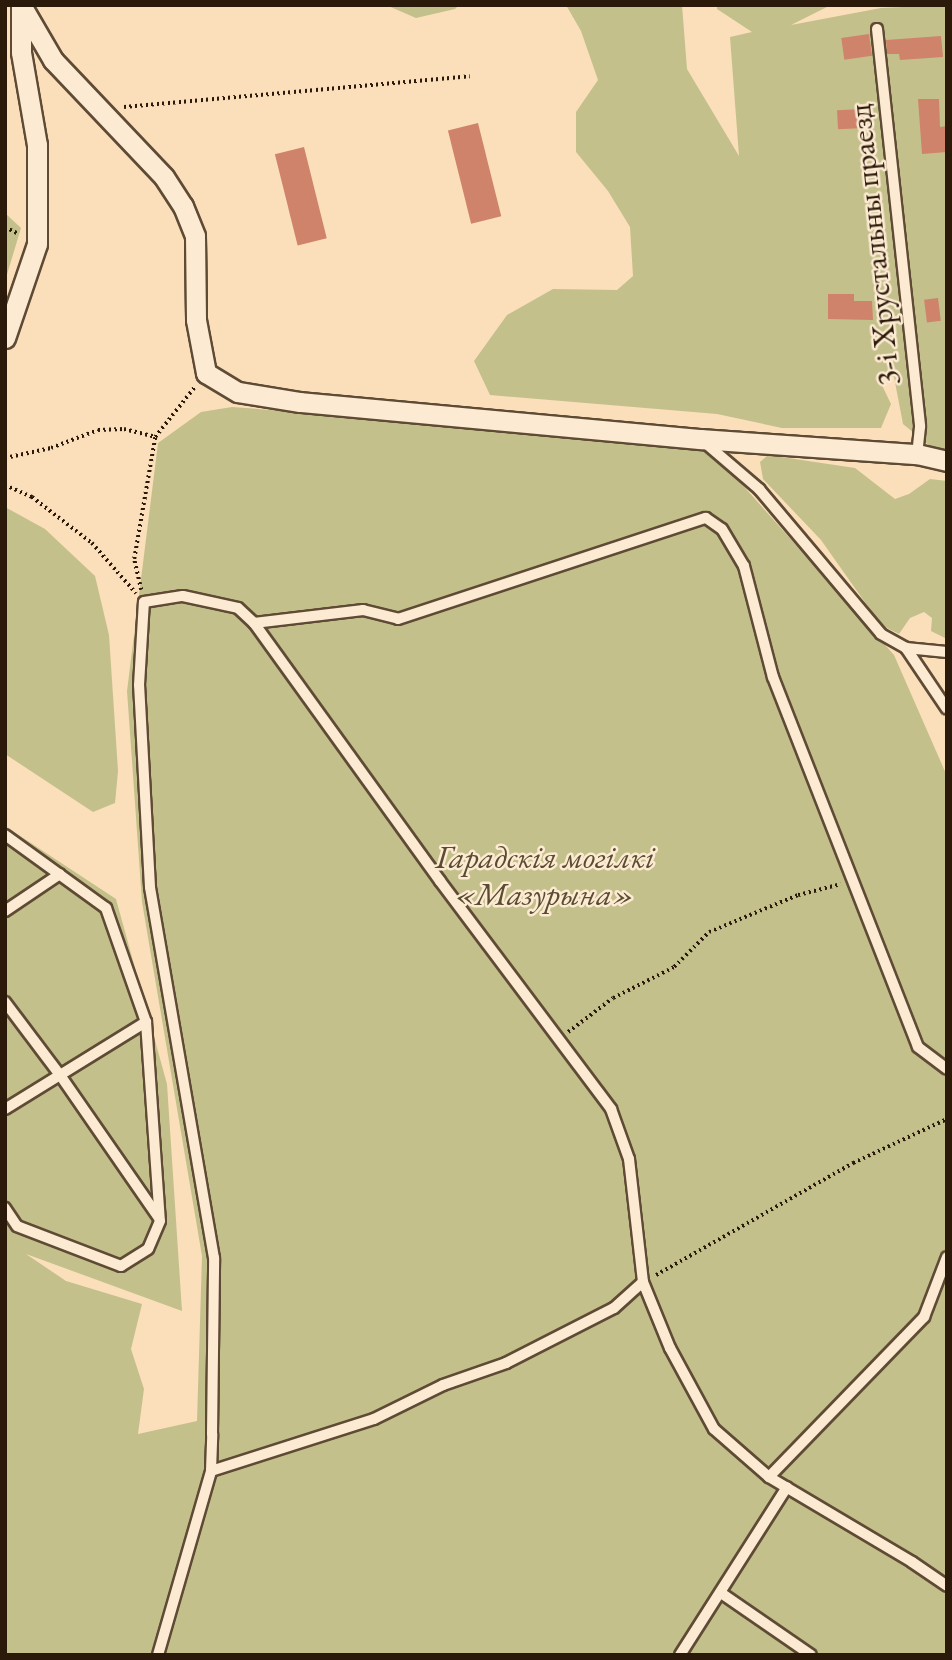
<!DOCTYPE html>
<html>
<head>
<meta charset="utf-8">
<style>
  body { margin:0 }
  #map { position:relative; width:952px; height:1660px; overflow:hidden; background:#fadfba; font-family:"EB Garamond",serif }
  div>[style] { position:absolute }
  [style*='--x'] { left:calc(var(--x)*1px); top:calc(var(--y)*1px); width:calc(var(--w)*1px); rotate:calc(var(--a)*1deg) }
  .green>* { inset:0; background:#c4c08b }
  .building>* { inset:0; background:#cf836b; transform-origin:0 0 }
  .path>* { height:3.5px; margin-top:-1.75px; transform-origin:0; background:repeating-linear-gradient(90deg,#2b1a09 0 2px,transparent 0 5.5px) }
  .roads { filter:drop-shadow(2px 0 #5f4b35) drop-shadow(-2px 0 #5f4b35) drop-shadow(0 2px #5f4b35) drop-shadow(0 -2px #5f4b35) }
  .lane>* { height:10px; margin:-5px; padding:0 5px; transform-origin:5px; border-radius:5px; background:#fcead2 }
  .street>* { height:19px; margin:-9.5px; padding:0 9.5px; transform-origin:9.5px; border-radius:9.5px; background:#fcead2 }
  span { translate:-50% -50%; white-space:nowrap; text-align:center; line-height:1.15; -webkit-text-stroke:5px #fcead2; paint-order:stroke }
  .street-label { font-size:32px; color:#2b1a09 }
  .park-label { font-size:32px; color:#594c30; font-style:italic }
  .frame { position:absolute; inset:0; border:7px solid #2b1a09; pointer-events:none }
</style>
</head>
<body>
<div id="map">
  <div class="green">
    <div style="clip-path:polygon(386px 5px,459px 5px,455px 9px,416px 18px)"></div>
    <div style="clip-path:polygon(566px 5px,682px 5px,687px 69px,739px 156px,730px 37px,752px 32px,717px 9px,717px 5px,831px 5px,791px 25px,881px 8px,947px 5px,947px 460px,903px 424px,894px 377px,878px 377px,891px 404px,881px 428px,782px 428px,717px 414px,490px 395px,474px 361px,507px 315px,553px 289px,617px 290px,633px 276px,630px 227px,608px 191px,576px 152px,576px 112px,598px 80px,581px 31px)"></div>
    <div style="clip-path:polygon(5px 213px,21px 228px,5px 281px)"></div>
    <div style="clip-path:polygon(232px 407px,706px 444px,894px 655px,947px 776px,947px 1655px,5px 1655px,5px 826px,116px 899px,167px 1084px,182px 1311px,26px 1254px,66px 1281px,142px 1304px,131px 1349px,144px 1389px,138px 1434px,197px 1421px,202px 1256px,142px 902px,127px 691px,158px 443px,201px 412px)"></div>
    <div style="clip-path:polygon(768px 455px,855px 468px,895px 499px,909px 494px,930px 479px,947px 481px,947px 639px,931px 631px,932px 618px,924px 612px,910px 618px,899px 634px,881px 625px,821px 540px,763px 479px,760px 462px)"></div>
    <div style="clip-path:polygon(5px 507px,45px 529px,95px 576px,109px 635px,118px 771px,115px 803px,93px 812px,5px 754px)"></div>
  </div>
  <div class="building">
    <div style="left:869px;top:34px;width:22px;height:28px;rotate:82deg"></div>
    <div style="clip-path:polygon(941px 36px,943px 57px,900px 60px,899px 54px,887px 54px,886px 40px)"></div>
    <div style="clip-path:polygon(918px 99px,939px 99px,940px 127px,947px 126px,947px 152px,922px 154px)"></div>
    <div style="left:863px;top:109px;width:19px;height:26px;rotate:87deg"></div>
    <div style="left:478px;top:123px;width:96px;height:31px;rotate:76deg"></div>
    <div style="left:304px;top:147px;width:94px;height:30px;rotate:76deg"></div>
    <div style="clip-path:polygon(828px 294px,854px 294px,854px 301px,872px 301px,873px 320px,828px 319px)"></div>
    <div style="left:938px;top:298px;width:23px;height:14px;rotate:83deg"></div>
  </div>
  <div class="path">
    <div style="--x:124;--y:107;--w:347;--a:-5.1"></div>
    <div style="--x:5;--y:227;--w:16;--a:27"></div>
    <div style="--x:5;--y:458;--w:47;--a:-12.3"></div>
    <div style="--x:51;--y:448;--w:50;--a:-21"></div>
    <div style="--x:98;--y:430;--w:26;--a:-2"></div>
    <div style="--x:124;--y:429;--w:32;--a:14"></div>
    <div style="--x:155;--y:437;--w:63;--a:-51.5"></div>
    <div style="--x:5;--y:485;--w:30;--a:24"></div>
    <div style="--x:32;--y:497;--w:76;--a:37.5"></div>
    <div style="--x:92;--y:543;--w:67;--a:48.7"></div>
    <div style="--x:141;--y:590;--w:32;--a:-103"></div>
    <div style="--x:134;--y:559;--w:124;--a:-80.2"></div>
    <div style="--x:568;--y:1032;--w:56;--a:-37.1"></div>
    <div style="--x:613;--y:998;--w:68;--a:-26.9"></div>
    <div style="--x:674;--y:967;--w:49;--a:-45"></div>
    <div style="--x:709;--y:932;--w:96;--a:-22.6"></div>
    <div style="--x:798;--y:895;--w:44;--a:-14.3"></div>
    <div style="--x:656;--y:1275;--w:227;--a:-29.6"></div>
    <div style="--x:853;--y:1163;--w:104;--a:-25.1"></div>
  </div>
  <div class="roads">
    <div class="lane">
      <div style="--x:877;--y:29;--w:400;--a:83.8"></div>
      <div style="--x:920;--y:427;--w:27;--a:96"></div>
      <div style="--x:703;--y:441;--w:74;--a:40.6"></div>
      <div style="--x:759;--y:489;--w:189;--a:49.9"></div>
      <div style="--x:881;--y:634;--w:29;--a:29"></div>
      <div style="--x:906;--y:648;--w:41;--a:5.6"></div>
      <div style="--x:254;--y:623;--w:110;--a:-6.8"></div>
      <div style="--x:363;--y:610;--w:36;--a:14"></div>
      <div style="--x:398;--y:619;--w:324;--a:-18.2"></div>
      <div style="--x:706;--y:518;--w:19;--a:35"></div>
      <div style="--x:722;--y:529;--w:43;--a:59.3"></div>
      <div style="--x:744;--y:566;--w:115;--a:75.4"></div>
      <div style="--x:773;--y:677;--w:397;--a:68.6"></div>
      <div style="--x:918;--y:1047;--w:36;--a:37"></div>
      <div style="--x:906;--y:648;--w:73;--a:56.1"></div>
      <div style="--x:5;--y:835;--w:125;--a:35.9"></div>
      <div style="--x:106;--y:908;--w:121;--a:70.7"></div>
      <div style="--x:146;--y:1022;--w:199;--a:86"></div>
      <div style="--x:160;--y:1221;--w:30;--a:113"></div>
      <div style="--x:148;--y:1249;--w:32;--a:148"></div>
      <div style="--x:121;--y:1266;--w:111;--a:-159"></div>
      <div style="--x:17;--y:1226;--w:22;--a:-124"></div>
      <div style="--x:5;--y:911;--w:66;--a:-33.9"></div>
      <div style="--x:5;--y:1002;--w:91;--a:53"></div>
      <div style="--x:60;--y:1075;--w:174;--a:55.3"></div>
      <div style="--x:5;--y:1109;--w:166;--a:-31.7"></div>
      <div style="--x:211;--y:1471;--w:171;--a:-17.7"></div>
      <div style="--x:374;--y:1419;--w:77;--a:-26.2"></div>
      <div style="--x:443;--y:1385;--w:67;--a:-19.2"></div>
      <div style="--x:506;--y:1363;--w:121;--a:-27"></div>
      <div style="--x:614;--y:1308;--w:39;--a:-42"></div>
      <div style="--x:769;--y:1477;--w:223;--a:-45.9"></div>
      <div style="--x:924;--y:1317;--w:64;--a:-69"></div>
      <div style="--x:721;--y:1593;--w:109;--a:34.6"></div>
      <div style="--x:158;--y:1655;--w:191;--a:-73.9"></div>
      <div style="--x:211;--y:1471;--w:37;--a:-88"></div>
      <div style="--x:212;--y:1434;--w:176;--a:-89.3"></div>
      <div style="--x:214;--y:1258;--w:376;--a:-99.8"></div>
      <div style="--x:150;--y:887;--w:202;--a:-93.1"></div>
      <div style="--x:139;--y:685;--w:83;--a:-86.6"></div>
      <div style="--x:144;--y:602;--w:39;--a:-9"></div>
      <div style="--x:183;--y:596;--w:56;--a:12.3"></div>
      <div style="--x:238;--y:608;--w:22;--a:43"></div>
      <div style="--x:254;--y:623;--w:318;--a:54.2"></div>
      <div style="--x:440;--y:881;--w:285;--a:53.1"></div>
      <div style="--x:611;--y:1109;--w:53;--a:70.2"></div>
      <div style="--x:629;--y:1159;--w:124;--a:83.5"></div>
      <div style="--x:643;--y:1282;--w:71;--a:67.8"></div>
      <div style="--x:670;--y:1348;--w:92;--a:61.5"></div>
      <div style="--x:714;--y:1429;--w:73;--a:41.1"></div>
      <div style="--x:769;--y:1477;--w:166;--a:30.7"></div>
      <div style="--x:912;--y:1562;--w:42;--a:34.4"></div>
      <div style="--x:680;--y:1655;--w:199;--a:-57.5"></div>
    </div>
    <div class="street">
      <div style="--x:21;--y:5;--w:64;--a:59.8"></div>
      <div style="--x:53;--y:60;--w:161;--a:46.5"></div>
      <div style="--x:164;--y:177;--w:35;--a:57"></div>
      <div style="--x:183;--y:206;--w:32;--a:68"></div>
      <div style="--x:195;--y:236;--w:84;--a:89.3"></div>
      <div style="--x:196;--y:320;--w:54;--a:79.3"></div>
      <div style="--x:206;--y:373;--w:37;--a:31"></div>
      <div style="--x:238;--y:392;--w:63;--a:9.2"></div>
      <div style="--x:300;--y:402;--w:402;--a:5.3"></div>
      <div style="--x:700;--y:439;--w:218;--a:4"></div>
      <div style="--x:917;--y:454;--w:31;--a:13"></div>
      <div style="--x:5;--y:338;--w:99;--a:-71.2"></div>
      <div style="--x:37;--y:244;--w:99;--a:-90"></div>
      <div style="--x:37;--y:145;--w:94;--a:-99.8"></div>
      <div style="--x:21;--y:52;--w:46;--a:-90"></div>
    </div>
  </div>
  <div class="street-label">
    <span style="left:874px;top:245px;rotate:-96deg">3-і Хрустальны праезд</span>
  </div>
  <div class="park-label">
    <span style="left:545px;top:876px">Гарадскія могілкі<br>«Мазурына»</span>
  </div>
  <div class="frame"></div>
</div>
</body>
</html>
